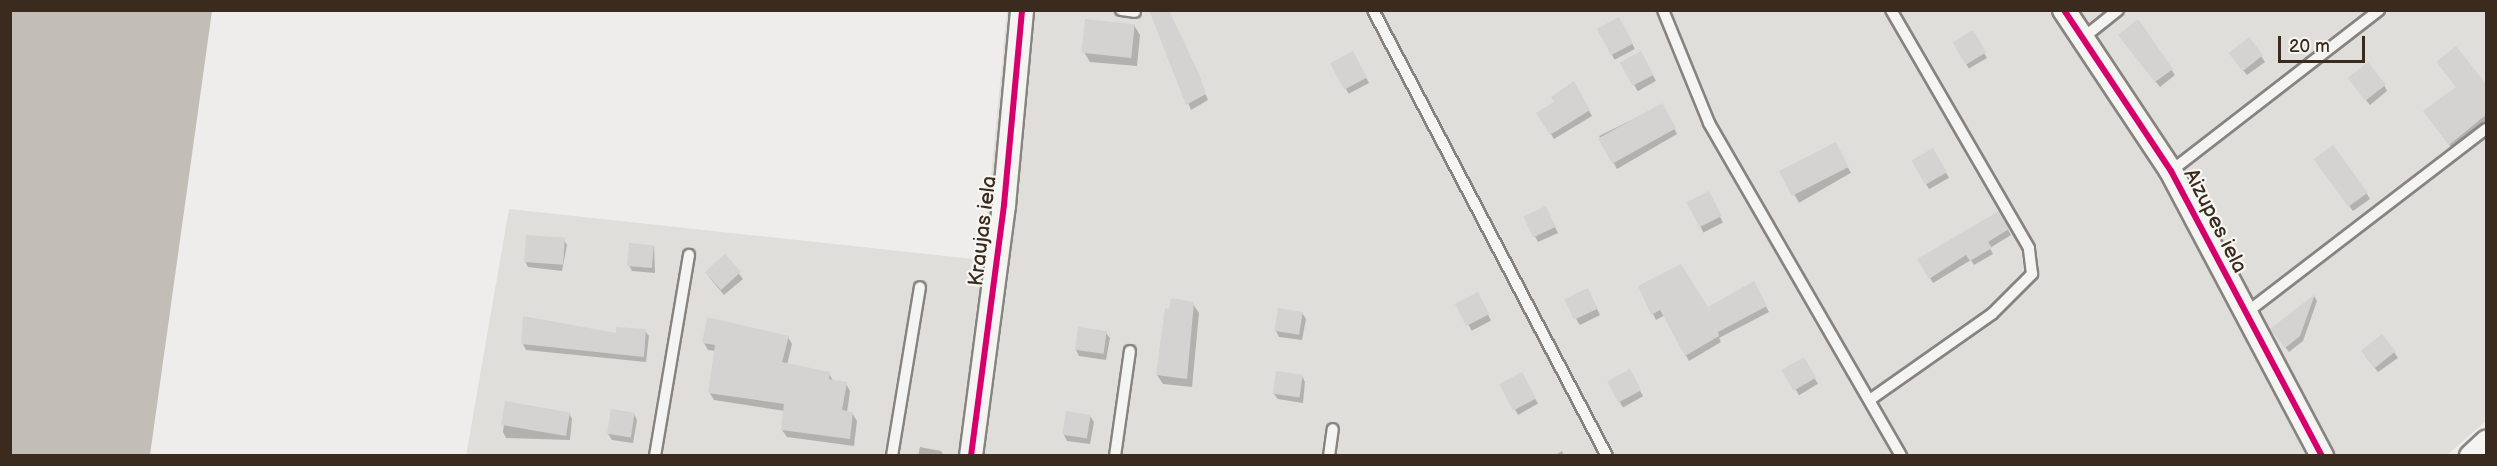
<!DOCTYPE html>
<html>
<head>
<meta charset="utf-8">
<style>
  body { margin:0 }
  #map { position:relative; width:2497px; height:466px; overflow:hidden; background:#eeedeb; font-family:"Balsamiq Sans",sans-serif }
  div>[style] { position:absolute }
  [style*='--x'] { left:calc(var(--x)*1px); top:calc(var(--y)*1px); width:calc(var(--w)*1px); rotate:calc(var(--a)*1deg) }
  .built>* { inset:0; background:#e0deda }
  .water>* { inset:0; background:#c2bdb7 }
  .shadow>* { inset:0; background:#0003; transform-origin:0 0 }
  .building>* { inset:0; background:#d4d3d1; transform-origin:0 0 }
  .roads { filter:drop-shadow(2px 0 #87837f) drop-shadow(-2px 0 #87837f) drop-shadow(0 2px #87837f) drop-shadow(0 -2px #87837f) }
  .service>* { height:10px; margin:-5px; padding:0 5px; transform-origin:5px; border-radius:5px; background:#f4f4f2 }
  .minor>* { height:22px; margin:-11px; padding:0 11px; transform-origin:11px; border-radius:11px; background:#f4f4f2 }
  .cycleway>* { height:6px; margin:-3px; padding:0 3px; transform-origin:3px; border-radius:3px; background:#d6006c }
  span { translate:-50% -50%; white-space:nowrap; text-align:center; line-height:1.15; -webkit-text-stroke:4.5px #f6f6f2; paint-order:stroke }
  .street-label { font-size:21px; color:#3b2a1e }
  .frame { position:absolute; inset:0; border:12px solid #3b2a1e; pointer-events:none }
  .scale { position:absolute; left:2278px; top:36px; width:87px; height:27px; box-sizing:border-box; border:3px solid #3b2a1e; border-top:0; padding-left:8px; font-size:18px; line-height:21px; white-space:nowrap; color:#3b2a1e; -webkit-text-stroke:4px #f6f6f2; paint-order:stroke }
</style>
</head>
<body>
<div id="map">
  <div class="built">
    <div style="clip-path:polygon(1007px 11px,2486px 11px,2486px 421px,2447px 455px,466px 456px,509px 209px,983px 260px)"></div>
  </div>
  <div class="water">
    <div style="clip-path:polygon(10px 11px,212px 11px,150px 455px,11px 455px)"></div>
  </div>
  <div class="shadow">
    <div style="clip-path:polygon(1151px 10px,1168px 10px,1208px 100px,1191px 110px)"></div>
    <div style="left:1619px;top:19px;width:34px;height:23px;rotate:62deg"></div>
    <div style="clip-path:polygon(2137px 21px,2175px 75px,2160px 87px,2123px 41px)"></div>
    <div style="clip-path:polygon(1134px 25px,1140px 35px,1137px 66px,1090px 62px,1084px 52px)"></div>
    <div style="left:1972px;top:32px;width:30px;height:21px;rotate:60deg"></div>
    <div style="left:1353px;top:53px;width:34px;height:23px;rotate:62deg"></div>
    <div style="left:1640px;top:53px;width:32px;height:21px;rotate:60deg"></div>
    <div style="clip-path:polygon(2261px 56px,2265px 62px,2247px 75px,2234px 59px)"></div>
    <div style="clip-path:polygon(2438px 63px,2486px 89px,2486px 122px,2453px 150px,2428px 117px,2457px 88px)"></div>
    <div style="clip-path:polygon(1573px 83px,1592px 116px,1554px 139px,1538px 113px,1556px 102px)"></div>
    <div style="clip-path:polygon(2353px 84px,2384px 85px,2387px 91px,2370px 105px)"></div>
    <div style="clip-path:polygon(1662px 105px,1677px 134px,1617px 169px,1599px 136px)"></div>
    <div style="left:1835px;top:145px;width:32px;height:60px;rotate:60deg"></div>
    <div style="left:1933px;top:150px;width:32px;height:23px;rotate:60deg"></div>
    <div style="clip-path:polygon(2319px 166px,2367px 194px,2370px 199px,2353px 211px)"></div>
    <div style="left:1708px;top:193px;width:33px;height:22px;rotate:63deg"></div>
    <div style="clip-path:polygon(1548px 213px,1558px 233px,1538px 242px,1525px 217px)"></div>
    <div style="clip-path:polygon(1999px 213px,2011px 235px,1990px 248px,1993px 254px,1974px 265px,1971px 260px,1933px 283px,1919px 259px)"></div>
    <div style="clip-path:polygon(564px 240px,567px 245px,562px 271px,528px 267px,525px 261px)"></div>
    <div style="clip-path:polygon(654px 246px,655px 273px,632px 271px,629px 265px)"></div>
    <div style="clip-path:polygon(725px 256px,743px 279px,724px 295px,709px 277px)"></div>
    <div style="clip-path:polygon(1753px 283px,1769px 312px,1719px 338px,1721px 342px,1689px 361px,1665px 315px,1656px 320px,1640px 287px,1707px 309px)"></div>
    <div style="left:1477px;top:294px;width:30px;height:22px;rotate:62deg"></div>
    <div style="clip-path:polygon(1590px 295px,1600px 315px,1580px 325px,1576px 319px)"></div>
    <div style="clip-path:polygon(2314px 296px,2317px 301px,2303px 341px,2289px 352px,2275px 334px)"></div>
    <div style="clip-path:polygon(1193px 304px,1199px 313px,1192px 387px,1163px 384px,1157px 375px)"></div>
    <div style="clip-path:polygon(1302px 313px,1306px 319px,1302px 340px,1279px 337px,1276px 331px)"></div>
    <div style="clip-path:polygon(645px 331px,649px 336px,646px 362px,526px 350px,523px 344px)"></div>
    <div style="clip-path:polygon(1106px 333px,1110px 338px,1106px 360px,1079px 356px,1076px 350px)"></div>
    <div style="clip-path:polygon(788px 337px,792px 344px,787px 365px,829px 374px,834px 382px,846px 384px,850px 391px,847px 413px,852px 413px,857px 421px,854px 446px,787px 437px,782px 430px,785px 411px,714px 400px,709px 392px,716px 351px,708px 350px,704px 343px)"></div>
    <div style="clip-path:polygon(2394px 352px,2398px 358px,2378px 372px,2365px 356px)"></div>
    <div style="left:1803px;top:359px;width:29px;height:22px;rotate:59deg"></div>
    <div style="left:1629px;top:371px;width:29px;height:23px;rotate:61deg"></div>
    <div style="left:1521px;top:374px;width:34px;height:23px;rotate:60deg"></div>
    <div style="clip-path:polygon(1302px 376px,1305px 382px,1303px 403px,1278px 399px,1274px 394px)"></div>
    <div style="clip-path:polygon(506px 403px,569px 413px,572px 419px,570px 440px,506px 438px,503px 432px)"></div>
    <div style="clip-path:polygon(634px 414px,637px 420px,633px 443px,612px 440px,608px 434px)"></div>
    <div style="clip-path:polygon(1090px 416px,1094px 422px,1090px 444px,1067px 441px,1064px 435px)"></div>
    <div style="clip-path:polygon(920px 447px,941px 451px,944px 456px,918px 456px)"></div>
    <div style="clip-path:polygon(1562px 451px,1564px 456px,1554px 456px)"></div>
  </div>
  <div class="building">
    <div style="clip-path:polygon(1149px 10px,1169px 10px,1199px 74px,1206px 94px,1186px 105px)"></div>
    <div style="left:1619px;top:17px;width:30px;height:25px;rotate:62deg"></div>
    <div style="left:1085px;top:19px;width:50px;height:34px;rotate:6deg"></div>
    <div style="clip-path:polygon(2138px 19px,2173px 69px,2155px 82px,2118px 35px)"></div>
    <div style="left:1973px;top:30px;width:26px;height:24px;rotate:59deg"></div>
    <div style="left:2249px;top:37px;width:23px;height:26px;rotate:52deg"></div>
    <div style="clip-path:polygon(2456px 46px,2487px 85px,2487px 114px,2449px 145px,2423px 111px,2456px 87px,2436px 62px)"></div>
    <div style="left:1353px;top:51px;width:30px;height:26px;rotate:62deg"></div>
    <div style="left:1641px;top:51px;width:27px;height:24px;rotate:62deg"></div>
    <div style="left:2368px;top:62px;width:29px;height:26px;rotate:52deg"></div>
    <div style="clip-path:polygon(1574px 81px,1590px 110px,1550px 135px,1536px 113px,1554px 102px,1551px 97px)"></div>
    <div style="left:1662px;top:103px;width:29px;height:73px;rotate:61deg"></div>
    <div style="left:1836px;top:142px;width:28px;height:64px;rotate:63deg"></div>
    <div style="left:2333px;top:145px;width:59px;height:24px;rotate:54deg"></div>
    <div style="left:1933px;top:148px;width:28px;height:25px;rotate:60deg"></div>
    <div style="left:1709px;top:191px;width:28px;height:25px;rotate:63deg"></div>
    <div style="left:1546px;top:206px;width:23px;height:25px;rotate:65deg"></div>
    <div style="clip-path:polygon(1999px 211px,2009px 229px,1988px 242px,1992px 248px,1970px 261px,1966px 255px,1929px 279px,1917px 259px)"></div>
    <div style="left:526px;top:235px;width:39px;height:27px;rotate:4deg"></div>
    <div style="left:629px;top:243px;width:25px;height:23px;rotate:5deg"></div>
    <div style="left:725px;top:254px;width:24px;height:27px;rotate:48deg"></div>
    <div style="clip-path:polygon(1681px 264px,1708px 307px,1754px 281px,1767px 306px,1718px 332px,1719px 336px,1685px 356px,1660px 310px,1651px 315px,1638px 286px)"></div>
    <div style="left:1588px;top:288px;width:23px;height:26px;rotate:65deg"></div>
    <div style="left:1478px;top:292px;width:25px;height:26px;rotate:63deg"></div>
    <div style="clip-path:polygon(2315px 294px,2300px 336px,2285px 348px,2270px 329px)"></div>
    <div style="clip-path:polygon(1171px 298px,1194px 302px,1187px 379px,1156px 375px,1165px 308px,1169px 309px)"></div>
    <div style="left:1278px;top:308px;width:25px;height:23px;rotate:9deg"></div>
    <div style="clip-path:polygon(523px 316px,616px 333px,616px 327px,646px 329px,644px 357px,521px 344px)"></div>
    <div style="clip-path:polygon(707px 317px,789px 336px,782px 362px,830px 372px,829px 379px,847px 382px,842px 410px,853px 412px,850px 439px,781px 430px,784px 404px,708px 393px,715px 345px,702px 343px)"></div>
    <div style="left:1078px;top:327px;width:29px;height:23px;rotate:8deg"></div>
    <div style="left:2382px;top:334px;width:22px;height:27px;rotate:51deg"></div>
    <div style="left:1804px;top:357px;width:24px;height:26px;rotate:60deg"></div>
    <div style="left:1630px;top:369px;width:24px;height:26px;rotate:62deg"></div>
    <div style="left:1276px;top:371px;width:27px;height:23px;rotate:8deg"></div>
    <div style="left:1522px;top:372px;width:30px;height:26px;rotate:62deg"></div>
    <div style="left:505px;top:401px;width:66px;height:24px;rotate:10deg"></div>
    <div style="left:611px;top:409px;width:24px;height:25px;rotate:9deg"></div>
    <div style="left:1066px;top:411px;width:25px;height:24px;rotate:9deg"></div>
  </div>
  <div class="roads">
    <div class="service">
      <div style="--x:1121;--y:10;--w:14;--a:8"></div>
      <div style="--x:1373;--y:10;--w:504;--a:62.32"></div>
      <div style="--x:1663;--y:10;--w:122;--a:67.8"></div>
      <div style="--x:1709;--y:123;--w:384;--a:60"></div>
      <div style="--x:2083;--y:38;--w:45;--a:-38.7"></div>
      <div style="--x:2171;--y:171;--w:263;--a:-37.7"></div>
      <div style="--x:2246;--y:313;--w:302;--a:-37.5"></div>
      <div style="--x:1871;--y:399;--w:148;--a:-35.1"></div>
      <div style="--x:1992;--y:314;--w:57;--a:-45"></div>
      <div style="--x:2032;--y:274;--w:26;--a:-97"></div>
      <div style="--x:2029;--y:248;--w:275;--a:-120.1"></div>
      <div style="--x:655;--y:456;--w:204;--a:-80.4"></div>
      <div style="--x:892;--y:456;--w:171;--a:-80.6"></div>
      <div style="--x:1115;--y:456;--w:106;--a:-81.9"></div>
      <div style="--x:1329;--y:456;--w:27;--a:-82"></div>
    </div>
    <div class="minor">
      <div style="--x:2064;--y:10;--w:193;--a:56.4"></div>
      <div style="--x:2171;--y:171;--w:323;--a:62.1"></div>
      <div style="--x:971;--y:456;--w:253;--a:-82.5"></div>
      <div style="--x:1004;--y:205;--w:196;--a:-84.7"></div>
      <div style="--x:2471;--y:456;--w:21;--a:-43"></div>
    </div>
  </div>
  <div class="cycleway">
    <div style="--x:2064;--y:10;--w:193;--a:56.4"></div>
    <div style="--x:2171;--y:171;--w:323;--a:62.1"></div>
    <div style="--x:971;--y:456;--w:253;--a:-82.5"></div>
    <div style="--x:1004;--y:205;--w:196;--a:-84.7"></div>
  </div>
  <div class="street-label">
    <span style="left:2215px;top:221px;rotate:63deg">Aizupes iela</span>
    <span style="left:983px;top:231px;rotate:-83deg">Kraujas iela</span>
  </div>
  <div class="frame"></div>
  <div class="scale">20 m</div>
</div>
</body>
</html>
